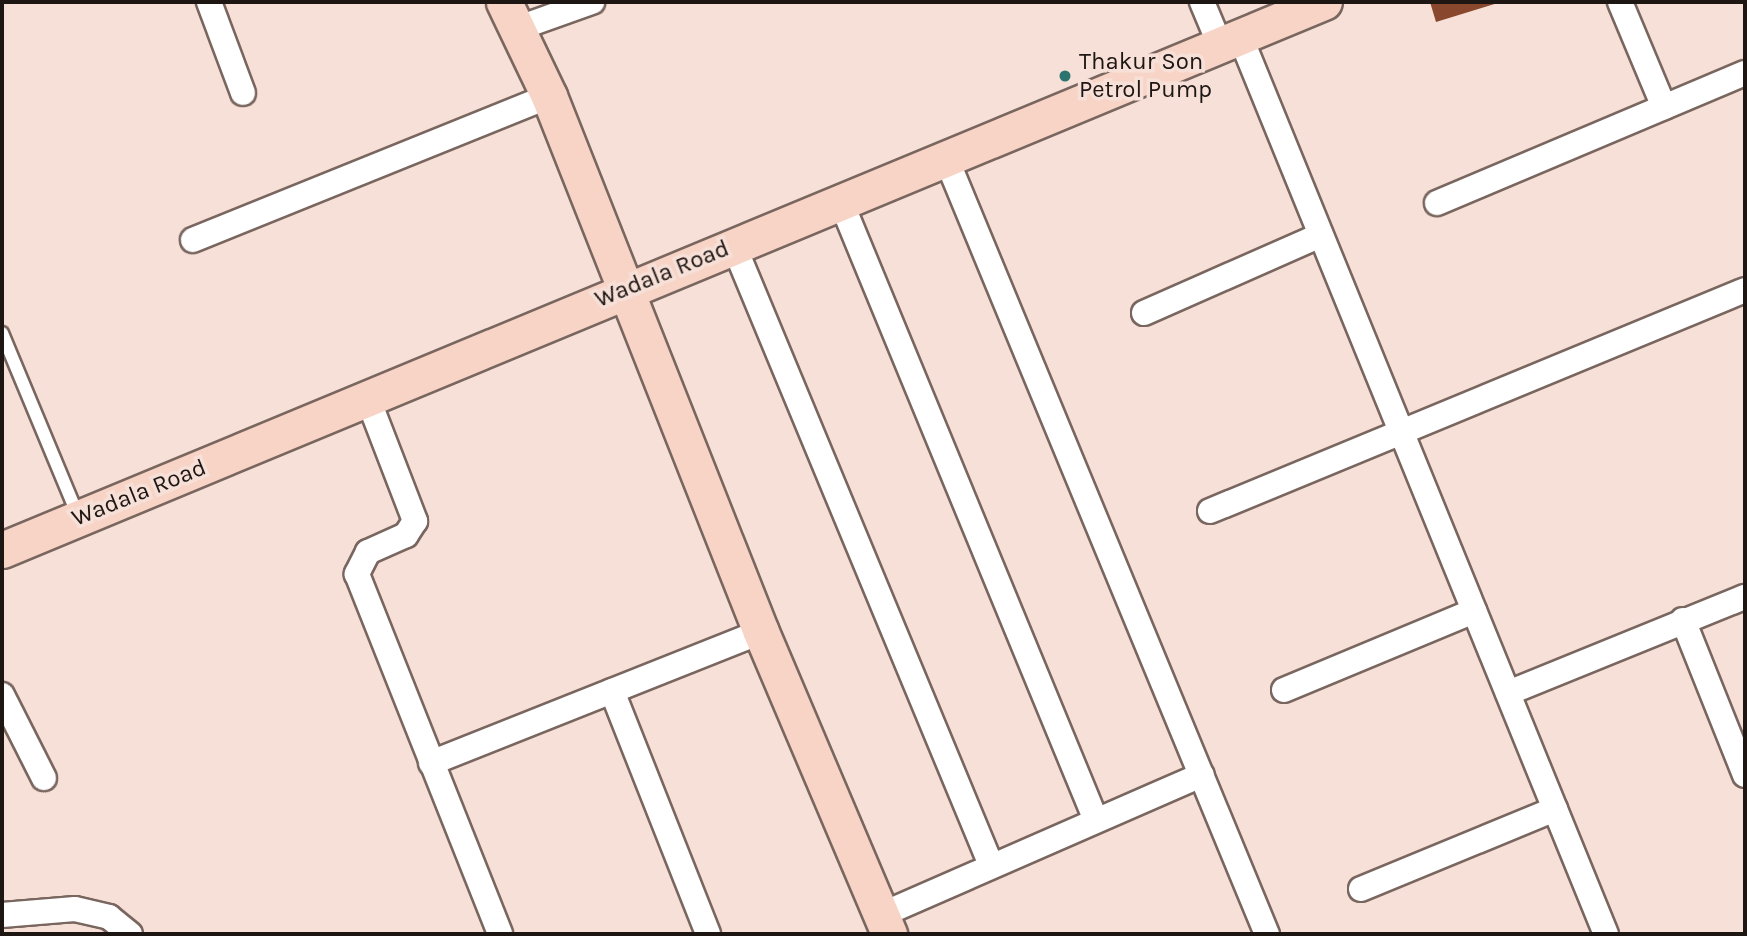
<!DOCTYPE html>
<html>
<head>
<meta charset="utf-8">
<style>
  body { margin:0 }
  #map { position:relative; width:1747px; height:936px; overflow:hidden; background:#f7e0d8; font-family:Karla,sans-serif }
  div>[style] { position:absolute }
  [style*='--x'] { left:calc(var(--x)*1px); top:calc(var(--y)*1px); width:calc(var(--w)*1px); rotate:calc(var(--a)*1deg) }
  .building>* { inset:0; background:#89482e }
  .roads { filter:drop-shadow(2px 0 #79665f) drop-shadow(-2px 0 #79665f) drop-shadow(0 2px #79665f) drop-shadow(0 -2px #79665f) }
  .lane>* { height:12px; margin:-6px; padding:0 6px; transform-origin:6px; border-radius:6px; background:#fff }
  .street>* { height:24px; margin:-12px; padding:0 12px; transform-origin:12px; border-radius:12px; background:#fff }
  .secondary>* { height:35px; margin:-17.5px; padding:0 17.5px; transform-origin:17.5px; border-radius:17.5px; background:#f7d4c5 }
  .dots>* { width:19px; height:19px; translate:-50% -50%; box-sizing:border-box; border:4px solid #f7e0d8; border-radius:50% }
  span { translate:-50% -50%; white-space:nowrap; text-align:center; line-height:1.15; -webkit-text-stroke:7px #f7e0d8; paint-order:stroke }
  .poi-label { font-size:24px; color:#1d1613 }
  .left { translate:0 -50%; text-align:left }
  .street-label { font-size:24px; color:#1d1613 }
  .frame { position:absolute; inset:0; border:4px solid #1d1613; pointer-events:none }
</style>
</head>
<body>
<div id="map">
  <div class="building">
    <div style="clip-path:polygon(1430px 2px,1501px 2px,1436px 22px)"></div>
  </div>
  <div class="roads">
    <div class="lane">
      <div style="--x:2;--y:333;--w:200;--a:67.4"></div>
    </div>
    <div class="street">
      <div style="--x:209;--y:2;--w:97;--a:69.5"></div>
      <div style="--x:1202;--y:2;--w:47;--a:67.3"></div>
      <div style="--x:1620;--y:2;--w:114;--a:67.3"></div>
      <div style="--x:516;--y:29;--w:81;--a:-19.6"></div>
      <div style="--x:1240;--y:36;--w:970;--a:67.83"></div>
      <div style="--x:946;--y:158;--w:840;--a:67.53"></div>
      <div style="--x:841;--y:202;--w:666;--a:67.59"></div>
      <div style="--x:1437;--y:203;--w:334;--a:-22.9"></div>
      <div style="--x:193;--y:240;--w:384;--a:-22"></div>
      <div style="--x:734;--y:246;--w:670;--a:67.45"></div>
      <div style="--x:1144;--y:313;--w:193;--a:-23.8"></div>
      <div style="--x:368;--y:399;--w:131;--a:68.9"></div>
      <div style="--x:415;--y:521;--w:17;--a:123"></div>
      <div style="--x:406;--y:535;--w:42;--a:155.9"></div>
      <div style="--x:368;--y:552;--w:25;--a:117"></div>
      <div style="--x:357;--y:574;--w:387;--a:68.3"></div>
      <div style="--x:1210;--y:511;--w:579;--a:-22.44"></div>
      <div style="--x:1683;--y:620;--w:167;--a:68.2"></div>
      <div style="--x:1284;--y:690;--w:206;--a:-22.6"></div>
      <div style="--x:612;--y:691;--w:261;--a:68.4"></div>
      <div style="--x:1508;--y:693;--w:256;--a:-22.1"></div>
      <div style="--x:2;--y:695;--w:93;--a:63.2"></div>
      <div style="--x:431;--y:763;--w:355;--a:-21.7"></div>
      <div style="--x:1361;--y:889;--w:210;--a:-22.4"></div>
      <div style="--x:2;--y:915;--w:73;--a:-4.7"></div>
      <div style="--x:75;--y:909;--w:35;--a:13"></div>
      <div style="--x:109;--y:917;--w:27;--a:39"></div>
      <div style="--x:881;--y:915;--w:350;--a:-23.6"></div>
    </div>
    <div class="secondary">
      <div style="--x:504;--y:2;--w:104;--a:64.4"></div>
      <div style="--x:549;--y:96;--w:576;--a:68.42"></div>
      <div style="--x:761;--y:632;--w:328;--a:67"></div>
      <div style="--x:2;--y:550;--w:1431;--a:-22.52"></div>
    </div>
  </div>
  <div class="dots">
    <div style="left:1065px;top:76px;background:#2b746f"></div>
  </div>
  <div class="poi-label">
    <span class="left" style="left:1079px;top:76px">Thakur Son<br>Petrol Pump</span>
  </div>
  <div class="street-label">
    <span style="left:662px;top:274px;rotate:-22deg">Wadala Road</span>
    <span style="left:139px;top:493px;rotate:-22deg">Wadala Road</span>
  </div>
  <div class="frame"></div>
</div>
</body>
</html>
